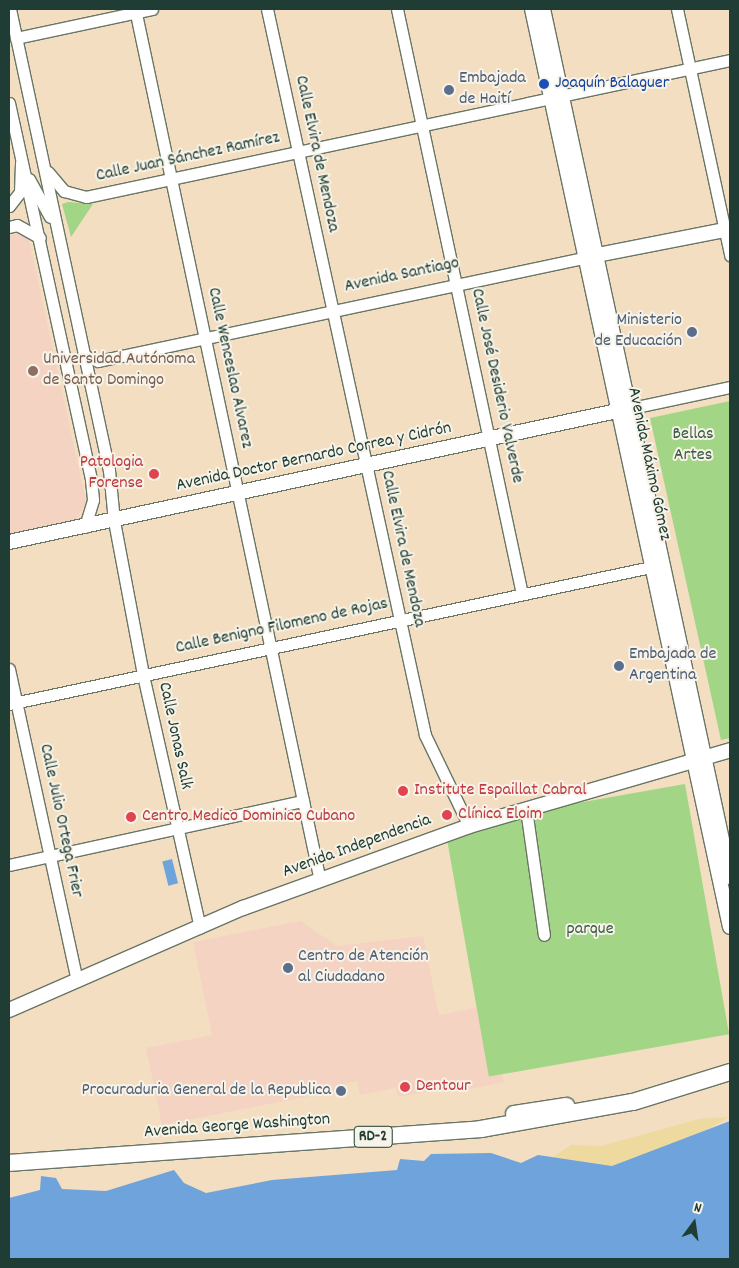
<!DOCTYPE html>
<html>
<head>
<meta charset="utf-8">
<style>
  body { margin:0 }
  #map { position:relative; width:739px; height:1268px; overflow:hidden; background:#f3dec1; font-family:Dekko,sans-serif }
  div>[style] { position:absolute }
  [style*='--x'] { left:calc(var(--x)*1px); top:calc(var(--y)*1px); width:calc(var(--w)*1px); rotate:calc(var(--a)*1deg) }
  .built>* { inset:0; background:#f5d3c2 }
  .green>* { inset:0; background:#a2d686; transform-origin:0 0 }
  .sand>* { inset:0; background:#eeda9e }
  .water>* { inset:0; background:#6ea3db; transform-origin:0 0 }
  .roads { filter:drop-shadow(1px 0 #697565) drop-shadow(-1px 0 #697565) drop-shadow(0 1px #697565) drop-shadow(0 -1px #697565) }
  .minor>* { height:11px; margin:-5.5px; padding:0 5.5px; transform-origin:5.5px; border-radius:5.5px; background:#fff }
  .major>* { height:14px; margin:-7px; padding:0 7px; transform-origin:7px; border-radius:7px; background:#fff }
  .highway>* { height:16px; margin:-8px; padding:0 8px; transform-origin:8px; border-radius:8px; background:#fff }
  .dots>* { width:14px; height:14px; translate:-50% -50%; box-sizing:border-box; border:2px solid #f7f3e8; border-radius:50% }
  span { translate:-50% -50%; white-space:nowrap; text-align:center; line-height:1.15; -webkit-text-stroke:4px #f7f3e8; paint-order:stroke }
  .shield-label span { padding:1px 4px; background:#f7f3e8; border:1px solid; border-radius:4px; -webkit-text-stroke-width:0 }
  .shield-label { font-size:16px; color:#1f3d34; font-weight:700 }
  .service-label { font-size:18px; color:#4e5e75 }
  .left { translate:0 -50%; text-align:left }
  .right { translate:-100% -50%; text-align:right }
  .transit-label { font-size:18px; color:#164399 }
  .street-label { font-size:18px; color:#1f3d34 }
  .education-label { font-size:18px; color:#785e54 }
  .park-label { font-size:18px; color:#395c44 }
  .health-label { font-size:18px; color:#be3a42 }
  .frame { position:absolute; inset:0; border:10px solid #1f3d34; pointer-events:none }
  .north { position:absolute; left:669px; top:1198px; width:50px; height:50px; -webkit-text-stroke:4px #f7f3e8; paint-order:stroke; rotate:14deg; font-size:14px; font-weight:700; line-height:20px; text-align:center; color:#1f3d34 }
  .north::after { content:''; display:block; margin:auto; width:18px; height:22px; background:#1f3d34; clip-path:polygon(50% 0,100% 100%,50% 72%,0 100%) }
</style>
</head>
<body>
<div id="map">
  <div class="built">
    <div style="clip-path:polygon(21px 233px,29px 239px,86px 502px,76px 520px,9px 535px,9px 235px)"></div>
    <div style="clip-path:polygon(301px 921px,337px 946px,423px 936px,439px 1015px,489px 1005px,504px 1082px,470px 1089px,469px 1084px,398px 1097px,396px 1088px,360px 1095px,357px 1081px,344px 1084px,345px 1089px,162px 1125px,146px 1048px,212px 1035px,193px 942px)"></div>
  </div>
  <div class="green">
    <div style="clip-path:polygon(68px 202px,93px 204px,71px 237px,62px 204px)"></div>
    <div style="clip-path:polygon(730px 401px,730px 738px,721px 740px,650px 418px)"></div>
    <div style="left:685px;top:784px;width:254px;height:244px;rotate:80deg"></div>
  </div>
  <div class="sand">
    <div style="clip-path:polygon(730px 1117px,684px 1142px,612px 1166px,553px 1157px,571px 1145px,601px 1146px,699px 1119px)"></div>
  </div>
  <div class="water">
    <div style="left:172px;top:859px;width:25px;height:10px;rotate:76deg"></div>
    <div style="clip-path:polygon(730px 1121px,730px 1259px,9px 1259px,9px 1198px,40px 1190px,41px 1176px,56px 1178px,62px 1189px,106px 1191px,174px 1170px,184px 1183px,206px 1193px,272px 1180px,397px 1170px,400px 1159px,424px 1161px,431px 1154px,491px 1153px,521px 1163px,538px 1155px,612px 1166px)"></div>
  </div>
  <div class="roads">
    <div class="minor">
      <div style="--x:10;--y:9;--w:472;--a:77.9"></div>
      <div style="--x:109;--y:470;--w:51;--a:84.4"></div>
      <div style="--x:114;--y:521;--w:157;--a:79.3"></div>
      <div style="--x:143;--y:675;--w:259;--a:77.3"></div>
      <div style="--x:135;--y:9;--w:891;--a:78.02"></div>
      <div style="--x:267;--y:9;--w:743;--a:77.72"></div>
      <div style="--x:425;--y:735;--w:101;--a:64.2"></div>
      <div style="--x:397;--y:9;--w:598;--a:77.94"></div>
      <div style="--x:677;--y:9;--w:252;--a:77.8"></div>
      <div style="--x:16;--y:38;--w:139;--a:-12"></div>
      <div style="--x:9;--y:103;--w:386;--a:77.7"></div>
      <div style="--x:91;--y:480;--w:20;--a:84"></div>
      <div style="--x:93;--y:500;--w:28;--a:107"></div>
      <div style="--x:48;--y:172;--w:25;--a:50"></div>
      <div style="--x:64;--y:191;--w:23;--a:15"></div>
      <div style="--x:86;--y:197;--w:658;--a:-12.01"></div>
      <div style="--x:29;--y:179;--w:43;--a:61.1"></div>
      <div style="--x:9;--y:206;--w:18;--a:-52"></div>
      <div style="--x:20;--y:192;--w:29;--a:-88"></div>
      <div style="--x:9;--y:227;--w:8;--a:-14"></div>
      <div style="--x:17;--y:225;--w:26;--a:29"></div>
      <div style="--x:83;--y:355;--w:16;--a:22"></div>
      <div style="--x:98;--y:361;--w:497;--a:-12"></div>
      <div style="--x:627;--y:409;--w:105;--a:-12.1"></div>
      <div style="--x:9;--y:669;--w:319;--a:77.7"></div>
      <div style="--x:9;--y:704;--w:656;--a:-12.05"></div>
      <div style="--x:526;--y:809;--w:127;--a:81.9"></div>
      <div style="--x:9;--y:865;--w:301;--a:-12.3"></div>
    </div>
    <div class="major">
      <div style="--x:532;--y:9;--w:939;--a:77.83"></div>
      <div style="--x:543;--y:9;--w:888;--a:77.84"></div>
      <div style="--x:587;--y:257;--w:146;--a:-11.1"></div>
      <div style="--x:9;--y:542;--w:631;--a:-12.16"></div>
      <div style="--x:9;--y:1010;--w:255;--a:-23.6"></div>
      <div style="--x:243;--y:908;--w:240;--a:-19.9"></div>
      <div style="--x:469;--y:826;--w:272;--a:-16.2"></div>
    </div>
    <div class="highway">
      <div style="--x:514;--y:1114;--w:53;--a:-8.7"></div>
      <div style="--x:9;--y:1163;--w:473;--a:-4.1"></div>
      <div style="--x:481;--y:1129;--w:154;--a:-10.1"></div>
      <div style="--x:633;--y:1102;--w:102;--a:-17.2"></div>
    </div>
  </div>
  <div class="dots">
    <div style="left:544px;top:84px;background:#1a4fb4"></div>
    <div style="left:449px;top:90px;background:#5c6f8a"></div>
    <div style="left:692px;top:332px;background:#5c6f8a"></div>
    <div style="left:33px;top:371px;background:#8d6e63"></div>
    <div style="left:154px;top:474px;background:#e0444e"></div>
    <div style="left:619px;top:666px;background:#5c6f8a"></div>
    <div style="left:403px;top:791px;background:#e0444e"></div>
    <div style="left:447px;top:815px;background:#e0444e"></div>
    <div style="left:131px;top:817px;background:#e0444e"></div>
    <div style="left:288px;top:968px;background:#5c6f8a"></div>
    <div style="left:405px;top:1087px;background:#e0444e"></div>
    <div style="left:341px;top:1091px;background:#5c6f8a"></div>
  </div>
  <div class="shield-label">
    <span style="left:373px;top:1137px">RD-2</span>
  </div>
  <div class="service-label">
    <span class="left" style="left:459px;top:90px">Embajada<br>de Haití</span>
    <span class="right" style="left:682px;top:332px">Ministerio<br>de Educación</span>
    <span class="left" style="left:629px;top:666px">Embajada de<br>Argentina</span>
    <span class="left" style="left:298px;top:968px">Centro de Atención<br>al Ciudadano</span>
    <span class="right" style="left:331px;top:1091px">Procuraduria General de la Republica</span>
  </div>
  <div class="transit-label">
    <span class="left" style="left:555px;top:84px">Joaquín Balaguer</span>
  </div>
  <div class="street-label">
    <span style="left:316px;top:154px;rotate:78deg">Calle Elvira de Mendoza</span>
    <span style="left:188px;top:158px;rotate:-12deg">Calle Juan Sánchez Ramírez</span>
    <span style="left:402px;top:276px;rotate:-12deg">Avenida Santiago</span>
    <span style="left:229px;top:368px;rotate:78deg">Calle Wenceslao Alvarez</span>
    <span style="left:496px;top:386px;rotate:78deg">Calle José Desiderio Valverde</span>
    <span style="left:314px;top:458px;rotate:-12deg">Avenida Doctor Bernardo Correa y Cidrón</span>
    <span style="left:648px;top:464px;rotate:78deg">Avenida Máximo Gómez</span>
    <span style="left:402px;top:549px;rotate:78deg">Calle Elvira de Mendoza</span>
    <span style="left:282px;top:627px;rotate:-12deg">Calle Benigno Filomeno de Rojas</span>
    <span style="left:174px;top:736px;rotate:78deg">Calle Jonas Salk</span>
    <span style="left:60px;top:821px;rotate:78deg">Calle Julio Ortega Frier</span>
    <span style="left:357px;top:847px;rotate:-20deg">Avenida Independencia</span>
    <span style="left:237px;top:1127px;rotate:-4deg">Avenida George Washington</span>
  </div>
  <div class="education-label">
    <span class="left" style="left:43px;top:371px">Universidad Autónoma<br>de Santo Domingo</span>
  </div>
  <div class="park-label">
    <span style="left:693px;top:446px">Bellas<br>Artes</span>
    <span style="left:590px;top:930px">parque</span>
  </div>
  <div class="health-label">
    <span class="right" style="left:143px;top:474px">Patologia<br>Forense</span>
    <span class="left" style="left:414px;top:791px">Institute Espaillat Cabral</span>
    <span class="left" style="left:458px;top:815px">Clínica Eloim</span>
    <span class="left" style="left:142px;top:817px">Centro Medico Dominico Cubano</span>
    <span class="left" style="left:416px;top:1087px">Dentour</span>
  </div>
  <div class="frame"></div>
  <div class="north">N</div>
</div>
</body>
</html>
